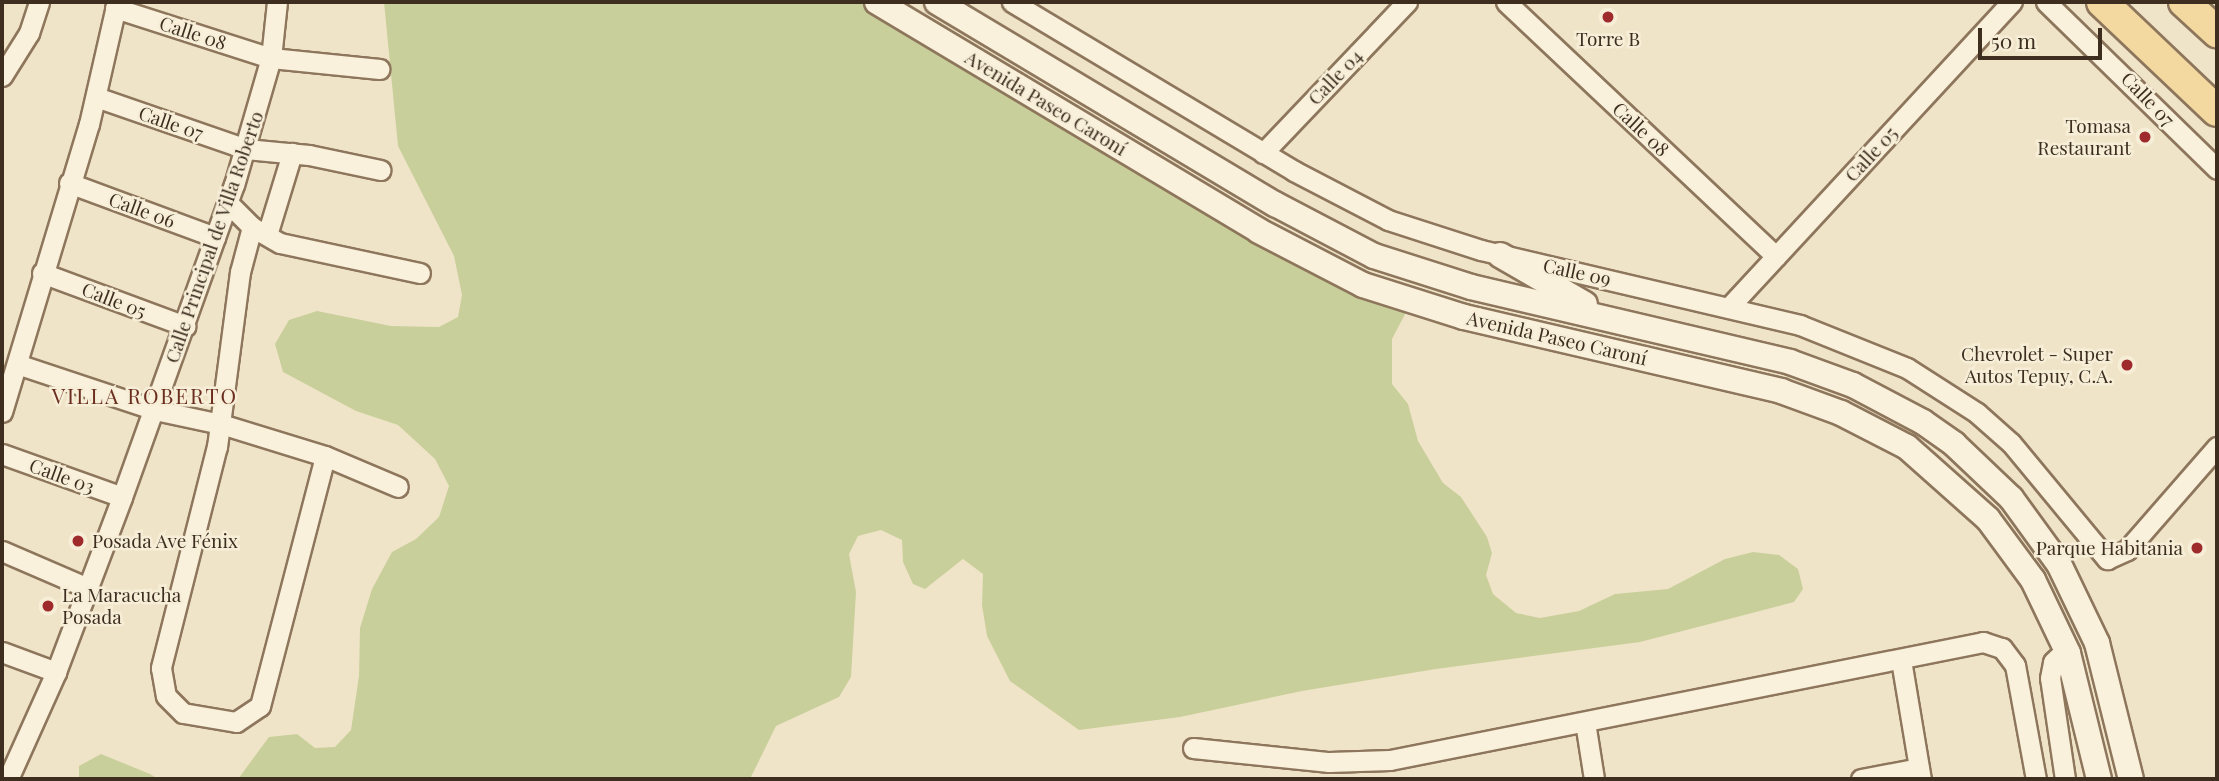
<!DOCTYPE html>
<html>
<head>
<meta charset="utf-8">
<style>
  body { margin:0 }
  #map { position:relative; width:2219px; height:781px; overflow:hidden; background:#f0e4c8; font-family:"Playfair Display",serif }
  div>[style] { position:absolute }
  [style*='--x'] { left:calc(var(--x)*1px); top:calc(var(--y)*1px); width:calc(var(--w)*1px); rotate:calc(var(--a)*1deg) }
  .green>* { inset:0; background:#c9cf9b }
  .roads { filter:drop-shadow(2px 0 #8d765c) drop-shadow(-2px 0 #8d765c) drop-shadow(0 2px #8d765c) drop-shadow(0 -2px #8d765c) }
  .minor>* { height:19px; margin:-9.5px; padding:0 9.5px; transform-origin:9.5px; border-radius:9.5px; background:#faf1dc }
  .tertiary>* { height:24px; margin:-12px; padding:0 12px; transform-origin:12px; border-radius:12px; background:#faf1dc }
  .primary>* { height:30px; margin:-15px; padding:0 15px; transform-origin:15px; border-radius:15px; background:#f3d9a0 }
  .dots>* { width:19px; height:19px; translate:-50% -50%; box-sizing:border-box; border:4px solid #f7eed8; border-radius:50% }
  span { translate:-50% -50%; white-space:nowrap; text-align:center; line-height:1.15; -webkit-text-stroke:5px #f7eed8; paint-order:stroke }
  .street-label { font-size:19px; color:#3d2e20 }
  .poi-label { font-size:19px; color:#3d2e20 }
  .right { translate:-100% -50%; text-align:right }
  .left { translate:0 -50%; text-align:left }
  .neighbourhood-label { font-size:21px; color:#6b2e1e; letter-spacing:2px }
  .frame { position:absolute; inset:0; border:4px solid #3d2e20; pointer-events:none }
  .scale { position:absolute; left:1978px; top:28px; width:124px; height:32px; box-sizing:border-box; border:4px solid #3d2e20; border-top:0; padding-left:9px; font-size:21px; line-height:24px; white-space:nowrap; color:#3d2e20; -webkit-text-stroke:5px #f7eed8; paint-order:stroke }
</style>
</head>
<body>
<div id="map">
  <div class="green">
    <div style="clip-path:polygon(384px 2px,859px 2px,893px 11px,1121px 148px,1412px 301px,1392px 339px,1392px 384px,1408px 404px,1418px 441px,1443px 483px,1461px 497px,1487px 537px,1492px 553px,1486px 575px,1493px 594px,1516px 613px,1540px 618px,1579px 611px,1615px 594px,1668px 589px,1725px 559px,1753px 552px,1779px 555px,1798px 569px,1803px 589px,1794px 602px,1640px 642px,1436px 669px,1302px 691px,1180px 717px,1079px 730px,1010px 681px,987px 636px,982px 605px,983px 574px,963px 559px,925px 589px,913px 584px,903px 562px,902px 540px,881px 530px,858px 536px,849px 554px,856px 592px,851px 677px,839px 697px,776px 726px,750px 779px,238px 779px,269px 737px,297px 734px,315px 748px,335px 747px,351px 730px,359px 676px,360px 628px,372px 589px,392px 552px,416px 539px,439px 517px,449px 486px,435px 459px,398px 425px,356px 411px,283px 372px,275px 344px,289px 320px,317px 311px,391px 326px,439px 327px,458px 317px,462px 295px,454px 256px,398px 146px)"></div>
    <div style="clip-path:polygon(101px 754px,150px 774px,158px 779px,79px 779px,79px 766px)"></div>
  </div>
  <div class="roads">
    <div class="minor">
      <div style="--x:1012;--y:2;--w:329;--a:30.9"></div>
      <div style="--x:1294;--y:171;--w:106;--a:27.5"></div>
      <div style="--x:1388;--y:220;--w:98;--a:17.9"></div>
      <div style="--x:1481;--y:250;--w:328;--a:13.2"></div>
      <div style="--x:1800;--y:325;--w:115;--a:21.9"></div>
      <div style="--x:1907;--y:368;--w:83;--a:32.7"></div>
      <div style="--x:1977;--y:413;--w:45;--a:41.4"></div>
      <div style="--x:2011;--y:443;--w:151;--a:50.4"></div>
      <div style="--x:2107;--y:559;--w:22;--a:-24"></div>
      <div style="--x:2127;--y:550;--w:137;--a:-48.9"></div>
      <div style="--x:1506;--y:2;--w:371;--a:43.3"></div>
      <div style="--x:2046;--y:2;--w:239;--a:44.3"></div>
      <div style="--x:115;--y:8;--w:164;--a:17.8"></div>
      <div style="--x:271;--y:58;--w:109;--a:5.8"></div>
      <div style="--x:2;--y:76;--w:51;--a:-57.9"></div>
      <div style="--x:29;--y:33;--w:33;--a:-72"></div>
      <div style="--x:96;--y:97;--w:159;--a:19.1"></div>
      <div style="--x:246;--y:149;--w:63;--a:5.4"></div>
      <div style="--x:309;--y:155;--w:73;--a:11.9"></div>
      <div style="--x:1263;--y:153;--w:209;--a:-46.4"></div>
      <div style="--x:69;--y:183;--w:156;--a:20.3"></div>
      <div style="--x:228;--y:203;--w:34;--a:45"></div>
      <div style="--x:252;--y:227;--w:32;--a:30"></div>
      <div style="--x:280;--y:243;--w:143;--a:12.1"></div>
      <div style="--x:252;--y:227;--w:47;--a:104.9"></div>
      <div style="--x:240;--y:272;--w:176;--a:97.5"></div>
      <div style="--x:217;--y:446;--w:229;--a:104.2"></div>
      <div style="--x:161;--y:668;--w:28;--a:80"></div>
      <div style="--x:166;--y:696;--w:24;--a:45"></div>
      <div style="--x:183;--y:713;--w:54;--a:9.6"></div>
      <div style="--x:236;--y:722;--w:29;--a:-34"></div>
      <div style="--x:260;--y:706;--w:258;--a:-75.4"></div>
      <div style="--x:267;--y:235;--w:86;--a:-73"></div>
      <div style="--x:42;--y:273;--w:153;--a:20.3"></div>
      <div style="--x:1730;--y:306;--w:415;--a:-47.2"></div>
      <div style="--x:17;--y:364;--w:145;--a:18.4"></div>
      <div style="--x:155;--y:410;--w:67;--a:12"></div>
      <div style="--x:221;--y:424;--w:109;--a:17.1"></div>
      <div style="--x:325;--y:456;--w:79;--a:23"></div>
      <div style="--x:2;--y:412;--w:301;--a:-73.2"></div>
      <div style="--x:89;--y:124;--w:125;--a:-77.1"></div>
      <div style="--x:2;--y:454;--w:127;--a:19.7"></div>
      <div style="--x:2;--y:551;--w:94;--a:23.3"></div>
      <div style="--x:2;--y:652;--w:58;--a:20.3"></div>
      <div style="--x:1901;--y:660;--w:121;--a:80.5"></div>
      <div style="--x:1585;--y:722;--w:58;--a:81"></div>
      <div style="--x:1193;--y:748;--w:137;--a:5.9"></div>
      <div style="--x:1329;--y:762;--w:61;--a:-1.9"></div>
      <div style="--x:1390;--y:760;--w:605;--a:-11.25"></div>
      <div style="--x:1983;--y:642;--w:20;--a:18"></div>
      <div style="--x:2002;--y:648;--w:21;--a:53"></div>
      <div style="--x:2015;--y:665;--w:116;--a:79.6"></div>
      <div style="--x:8;--y:779;--w:117;--a:-65.8"></div>
      <div style="--x:56;--y:672;--w:187;--a:-69.3"></div>
      <div style="--x:122;--y:497;--w:331;--a:-70.3"></div>
      <div style="--x:234;--y:185;--w:132;--a:-73.8"></div>
      <div style="--x:271;--y:58;--w:56;--a:-83.9"></div>
      <div style="--x:1861;--y:779;--w:59;--a:-10.7"></div>
      <div style="--x:2065;--y:779;--w:102;--a:-98.4"></div>
      <div style="--x:2050;--y:678;--w:16;--a:-79"></div>
      <div style="--x:2053;--y:662;--w:18;--a:-43"></div>
    </div>
    <div class="tertiary">
      <div style="--x:877;--y:2;--w:445;--a:30.9"></div>
      <div style="--x:1259;--y:231;--w:117;--a:27.4"></div>
      <div style="--x:1363;--y:285;--w:106;--a:17.6"></div>
      <div style="--x:1464;--y:317;--w:326;--a:13.1"></div>
      <div style="--x:1781;--y:391;--w:64;--a:20.1"></div>
      <div style="--x:1841;--y:413;--w:74;--a:27.3"></div>
      <div style="--x:1907;--y:447;--w:108;--a:41.6"></div>
      <div style="--x:1988;--y:519;--w:76;--a:53.6"></div>
      <div style="--x:2033;--y:580;--w:81;--a:64.4"></div>
      <div style="--x:2068;--y:653;--w:130;--a:76.2"></div>
      <div style="--x:937;--y:2;--w:394;--a:30.9"></div>
      <div style="--x:1275;--y:204;--w:112;--a:27.7"></div>
      <div style="--x:1374;--y:256;--w:102;--a:17.7"></div>
      <div style="--x:1471;--y:287;--w:328;--a:13.2"></div>
      <div style="--x:1790;--y:362;--w:67;--a:20.1"></div>
      <div style="--x:1853;--y:385;--w:79;--a:27.9"></div>
      <div style="--x:1923;--y:422;--w:38;--a:35"></div>
      <div style="--x:1954;--y:444;--w:79;--a:43.5"></div>
      <div style="--x:2011;--y:498;--w:82;--a:54"></div>
      <div style="--x:2059;--y:564;--w:88;--a:64.3"></div>
      <div style="--x:2097;--y:643;--w:140;--a:76"></div>
      <div style="--x:1500;--y:255;--w:98;--a:30"></div>
    </div>
    <div class="primary">
      <div style="--x:2102;--y:2;--w:158;--a:43.5"></div>
      <div style="--x:2184;--y:2;--w:45;--a:42.3"></div>
    </div>
  </div>
  <div class="dots">
    <div style="left:1608px;top:17px;background:#9e2a2b"></div>
    <div style="left:2145px;top:137px;background:#9e2a2b"></div>
    <div style="left:2127px;top:365px;background:#9e2a2b"></div>
    <div style="left:78px;top:541px;background:#9e2a2b"></div>
    <div style="left:2197px;top:548px;background:#9e2a2b"></div>
    <div style="left:48px;top:606px;background:#9e2a2b"></div>
  </div>
  <div class="street-label">
    <span style="left:193px;top:33px;rotate:18deg">Calle 08</span>
    <span style="left:1335px;top:77px;rotate:-46deg">Calle 04</span>
    <span style="left:2148px;top:99px;rotate:46deg">Calle 07</span>
    <span style="left:1046px;top:103px;rotate:31deg">Avenida Paseo Caroní</span>
    <span style="left:171px;top:123px;rotate:19deg">Calle 07</span>
    <span style="left:1641px;top:129px;rotate:43deg">Calle 08</span>
    <span style="left:1871px;top:154px;rotate:-47deg">Calle 05</span>
    <span style="left:142px;top:210px;rotate:20deg">Calle 06</span>
    <span style="left:214px;top:237px;rotate:-71deg">Calle Principal de Villa Roberto</span>
    <span style="left:1577px;top:272px;rotate:12deg">Calle 09</span>
    <span style="left:114px;top:300px;rotate:21deg">Calle 05</span>
    <span style="left:1557px;top:338px;rotate:13deg">Avenida Paseo Caroní</span>
    <span style="left:62px;top:476px;rotate:20deg">Calle 03</span>
  </div>
  <div class="poi-label">
    <span style="left:1608px;top:39px">Torre B</span>
    <span class="right" style="left:2131px;top:137px">Tomasa<br>Restaurant</span>
    <span class="right" style="left:2113px;top:365px">Chevrolet - Super<br>Autos Tepuy, C.A.</span>
    <span class="left" style="left:92px;top:541px">Posada Ave Fénix</span>
    <span class="right" style="left:2183px;top:548px">Parque Habitania</span>
    <span class="left" style="left:62px;top:606px">La Maracucha<br>Posada</span>
  </div>
  <div class="neighbourhood-label">
    <span style="left:145px;top:395px">VILLA ROBERTO</span>
  </div>
  <div class="frame"></div>
  <div class="scale">50 m</div>
</div>
</body>
</html>
